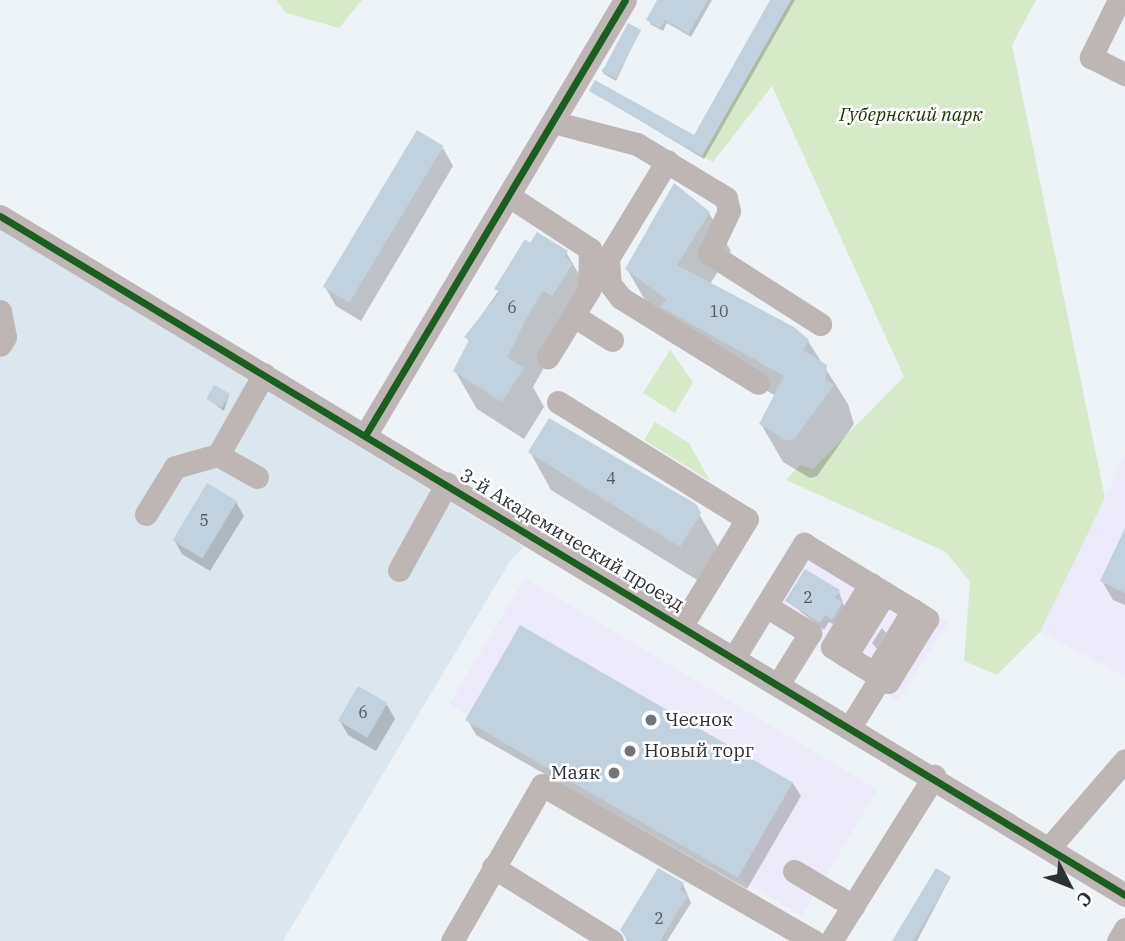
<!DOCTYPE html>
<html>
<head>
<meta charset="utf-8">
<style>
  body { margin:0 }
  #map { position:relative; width:1125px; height:941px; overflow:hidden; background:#eef3f8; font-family:"IBM Plex Serif",serif }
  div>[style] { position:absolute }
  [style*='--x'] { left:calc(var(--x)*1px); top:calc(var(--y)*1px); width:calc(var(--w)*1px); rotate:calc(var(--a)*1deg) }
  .commercial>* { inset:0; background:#edebf9; transform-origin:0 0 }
  .built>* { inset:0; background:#dbe6ef }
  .green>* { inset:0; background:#d6e9c9 }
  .shadow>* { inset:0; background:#0003 }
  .building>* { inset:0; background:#c2d1de; transform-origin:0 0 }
  .minor>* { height:23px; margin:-11.5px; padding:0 11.5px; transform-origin:11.5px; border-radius:11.5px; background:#beb6b5 }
  .cycleway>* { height:7px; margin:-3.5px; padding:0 3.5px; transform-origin:3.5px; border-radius:3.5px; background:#1b5e20 }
  .dots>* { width:19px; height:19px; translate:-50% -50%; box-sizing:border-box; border:4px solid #fff; border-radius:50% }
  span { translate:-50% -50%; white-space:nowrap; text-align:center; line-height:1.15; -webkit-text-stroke:5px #fff; paint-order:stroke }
  .number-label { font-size:16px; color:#52595e }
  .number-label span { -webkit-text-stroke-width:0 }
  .park-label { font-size:19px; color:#1f3300; font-style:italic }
  .street-label { font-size:19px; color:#2d3134 }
  .poi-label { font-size:19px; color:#2d3134 }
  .left { translate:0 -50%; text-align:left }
  .right { translate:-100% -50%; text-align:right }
  .north { position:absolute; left:1034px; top:850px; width:70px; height:70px; -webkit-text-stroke:5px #fff; paint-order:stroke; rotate:132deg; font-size:19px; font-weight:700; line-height:28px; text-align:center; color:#2d3134 }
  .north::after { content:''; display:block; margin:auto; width:24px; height:32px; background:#2d3134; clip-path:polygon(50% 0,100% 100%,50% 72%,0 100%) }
</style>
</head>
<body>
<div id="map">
  <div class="commercial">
    <div style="clip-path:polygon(1125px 456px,1125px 676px,1040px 632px)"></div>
    <div style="left:800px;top:529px;width:175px;height:94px;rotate:32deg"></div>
    <div style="left:525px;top:578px;width:411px;height:147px;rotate:31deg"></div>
  </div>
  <div class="built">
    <div style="clip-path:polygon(0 229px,524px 547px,512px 558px,283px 941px,0 941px)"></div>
  </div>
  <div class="green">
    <div style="clip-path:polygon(276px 0,362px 0,339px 28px,286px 13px)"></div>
    <div style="clip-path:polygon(791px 0,1036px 0,1012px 45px,1105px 498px,1040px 632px,997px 675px,964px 661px,970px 582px,946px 552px,786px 480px,800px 465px,813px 469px,904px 377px,772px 86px,713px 162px,702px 156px)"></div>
    <div style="clip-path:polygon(670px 350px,693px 382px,675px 413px,643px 393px)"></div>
    <div style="clip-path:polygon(655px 422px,689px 443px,710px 481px,644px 440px)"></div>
  </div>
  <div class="shadow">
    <div style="clip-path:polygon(659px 0,712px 0,691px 37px,667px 23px,663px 31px,650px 24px)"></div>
    <div style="clip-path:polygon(772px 0,795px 0,704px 159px,591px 91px,695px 137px)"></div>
    <div style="clip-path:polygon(639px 32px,616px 81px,604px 74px,602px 70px)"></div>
    <div style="clip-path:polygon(443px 148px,453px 166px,361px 321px,336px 306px,325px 287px)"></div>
    <div style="clip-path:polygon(709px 213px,731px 251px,710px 284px,808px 341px,848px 404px,854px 424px,817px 476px,810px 478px,783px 462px,761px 424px,776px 396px,685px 344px,649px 307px,627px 269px)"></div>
    <div style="clip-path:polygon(531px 245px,566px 252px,588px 290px,533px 387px,544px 407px,524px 439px,477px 409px,455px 371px,470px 343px,466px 337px)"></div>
    <div style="clip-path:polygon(229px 395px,224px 411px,208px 399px)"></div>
    <div style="clip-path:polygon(550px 420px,699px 514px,721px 552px,702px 583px,551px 490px,530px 452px)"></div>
    <div style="clip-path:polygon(236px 502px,244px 516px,210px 571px,182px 554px,174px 540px)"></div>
    <div style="clip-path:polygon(1125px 532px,1125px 605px,1113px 600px,1102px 581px)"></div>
    <div style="clip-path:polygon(839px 592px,846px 611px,837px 626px,829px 622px,824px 630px,787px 601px)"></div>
    <div style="clip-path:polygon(882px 628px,886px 633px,877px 649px,872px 643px)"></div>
    <div style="clip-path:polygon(387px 705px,395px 719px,376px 751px,348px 735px,340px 721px)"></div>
    <div style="clip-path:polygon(468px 721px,792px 782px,801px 796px,747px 889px,476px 735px)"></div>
    <div style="clip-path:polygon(950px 878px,917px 941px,894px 941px)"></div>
    <div style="clip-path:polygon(683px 884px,691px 903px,667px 941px,627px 941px,622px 930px)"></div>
  </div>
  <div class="building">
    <div style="clip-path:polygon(657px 0,708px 0,688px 34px,665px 20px,660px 28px,646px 20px)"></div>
    <div style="clip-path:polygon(770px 0,791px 0,702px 156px,589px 91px,595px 80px,694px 135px)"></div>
    <div style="left:628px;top:23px;width:15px;height:55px;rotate:28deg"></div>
    <div style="left:417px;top:130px;width:31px;height:183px;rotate:31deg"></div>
    <div style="clip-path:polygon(674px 183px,710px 212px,677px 265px,794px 327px,809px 340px,803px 350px,827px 365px,825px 380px,834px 385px,795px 438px,787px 441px,759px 424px,784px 376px,661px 307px,666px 299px,625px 269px)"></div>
    <div style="clip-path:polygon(537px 232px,568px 251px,564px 257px,573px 263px,552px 296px,543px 291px,527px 317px,507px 358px,524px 368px,502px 402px,453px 371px,469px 340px,464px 337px,500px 292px,494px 289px,525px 239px,530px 243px)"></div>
    <div style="left:214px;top:385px;width:18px;height:16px;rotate:29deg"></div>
    <div style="clip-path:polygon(549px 418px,696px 504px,701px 513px,680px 547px,528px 452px)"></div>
    <div style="left:207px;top:483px;width:35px;height:67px;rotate:31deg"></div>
    <div style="clip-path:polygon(1125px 528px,1125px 593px,1100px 581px)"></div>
    <div style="clip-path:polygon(805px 569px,840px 590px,835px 598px,843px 602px,832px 620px,825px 615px,820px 623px,785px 601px)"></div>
    <div style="left:520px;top:625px;width:315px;height:110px;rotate:30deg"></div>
    <div style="left:358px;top:686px;width:34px;height:40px;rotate:30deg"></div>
    <div style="clip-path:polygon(658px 868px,684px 883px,680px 889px,688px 895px,660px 941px,629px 941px,620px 930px)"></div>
    <div style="clip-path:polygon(936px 868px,951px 877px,913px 941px,892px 941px)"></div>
  </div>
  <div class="minor">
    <div style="--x:1119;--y:0;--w:64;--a:116.2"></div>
    <div style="--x:1091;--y:57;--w:38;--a:27"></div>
    <div style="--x:553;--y:122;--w:87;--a:14.7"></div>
    <div style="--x:637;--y:144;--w:104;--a:31.2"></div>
    <div style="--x:726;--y:198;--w:13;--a:77"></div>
    <div style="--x:729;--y:211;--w:47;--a:115.5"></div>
    <div style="--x:709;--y:253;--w:132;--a:32.6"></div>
    <div style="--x:667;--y:161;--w:114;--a:121.3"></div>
    <div style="--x:608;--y:258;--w:26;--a:86"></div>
    <div style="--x:610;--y:284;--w:18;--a:52"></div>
    <div style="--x:621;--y:298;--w:161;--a:31.8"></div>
    <div style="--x:509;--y:196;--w:97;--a:33.2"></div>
    <div style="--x:590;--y:249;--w:41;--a:91.4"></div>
    <div style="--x:589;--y:290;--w:79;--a:121.5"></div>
    <div style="--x:0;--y:216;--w:1314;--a:31.11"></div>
    <div style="--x:0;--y:311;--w:26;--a:79"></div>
    <div style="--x:5;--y:337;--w:9;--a:122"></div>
    <div style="--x:574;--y:316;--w:45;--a:32.3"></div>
    <div style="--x:558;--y:402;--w:222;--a:31.8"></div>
    <div style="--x:747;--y:519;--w:124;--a:121.5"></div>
    <div style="--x:366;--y:434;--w:505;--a:-59.17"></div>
    <div style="--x:257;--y:477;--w:45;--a:-150.6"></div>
    <div style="--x:218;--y:455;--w:93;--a:-60.4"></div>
    <div style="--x:146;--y:514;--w:55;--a:-58.3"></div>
    <div style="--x:175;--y:467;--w:45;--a:-15.6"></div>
    <div style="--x:399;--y:570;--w:99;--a:-61.1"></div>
    <div style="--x:766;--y:606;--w:52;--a:31.5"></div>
    <div style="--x:810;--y:633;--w:59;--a:121.8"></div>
    <div style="--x:735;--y:656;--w:132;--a:-58.4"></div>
    <div style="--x:804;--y:544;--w:127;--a:31.2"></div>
    <div style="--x:913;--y:610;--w:17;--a:33"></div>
    <div style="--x:927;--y:619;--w:74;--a:121.8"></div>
    <div style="--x:888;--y:682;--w:66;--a:-148"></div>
    <div style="--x:832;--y:647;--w:74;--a:-58.9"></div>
    <div style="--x:846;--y:656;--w:74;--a:-58.2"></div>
    <div style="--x:874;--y:674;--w:75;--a:-58.6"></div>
    <div style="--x:850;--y:727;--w:74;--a:-58.2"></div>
    <div style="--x:1049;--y:848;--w:116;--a:-49.2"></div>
    <div style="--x:493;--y:867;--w:140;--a:31.9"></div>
    <div style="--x:794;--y:871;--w:69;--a:30.7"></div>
    <div style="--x:452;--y:941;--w:180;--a:-60"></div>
    <div style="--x:542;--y:785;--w:313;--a:29.9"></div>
    <div style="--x:831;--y:941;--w:195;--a:-58"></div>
    <div style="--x:1118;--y:941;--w:14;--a:-60"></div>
  </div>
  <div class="cycleway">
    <div style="--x:0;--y:216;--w:1314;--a:31.11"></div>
    <div style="--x:366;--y:434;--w:505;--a:-59.17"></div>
  </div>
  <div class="dots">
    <div style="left:651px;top:720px;background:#717579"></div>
    <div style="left:630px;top:751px;background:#717579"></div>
    <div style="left:614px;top:773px;background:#717579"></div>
  </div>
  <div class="number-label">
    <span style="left:512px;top:307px">6</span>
    <span style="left:719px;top:311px">10</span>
    <span style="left:611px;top:478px">4</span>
    <span style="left:204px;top:520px">5</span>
    <span style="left:808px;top:597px">2</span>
    <span style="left:363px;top:712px">6</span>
    <span style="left:659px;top:918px">2</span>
  </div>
  <div class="park-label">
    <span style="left:911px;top:115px">Губернский парк</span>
  </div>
  <div class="street-label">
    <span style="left:572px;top:540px;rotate:31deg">3-й Академический проезд</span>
  </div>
  <div class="poi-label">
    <span class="left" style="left:665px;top:720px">Чеснок</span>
    <span class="left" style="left:644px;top:751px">Новый торг</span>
    <span class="right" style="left:600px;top:773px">Маяк</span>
  </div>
  <div class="north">С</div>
</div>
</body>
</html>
